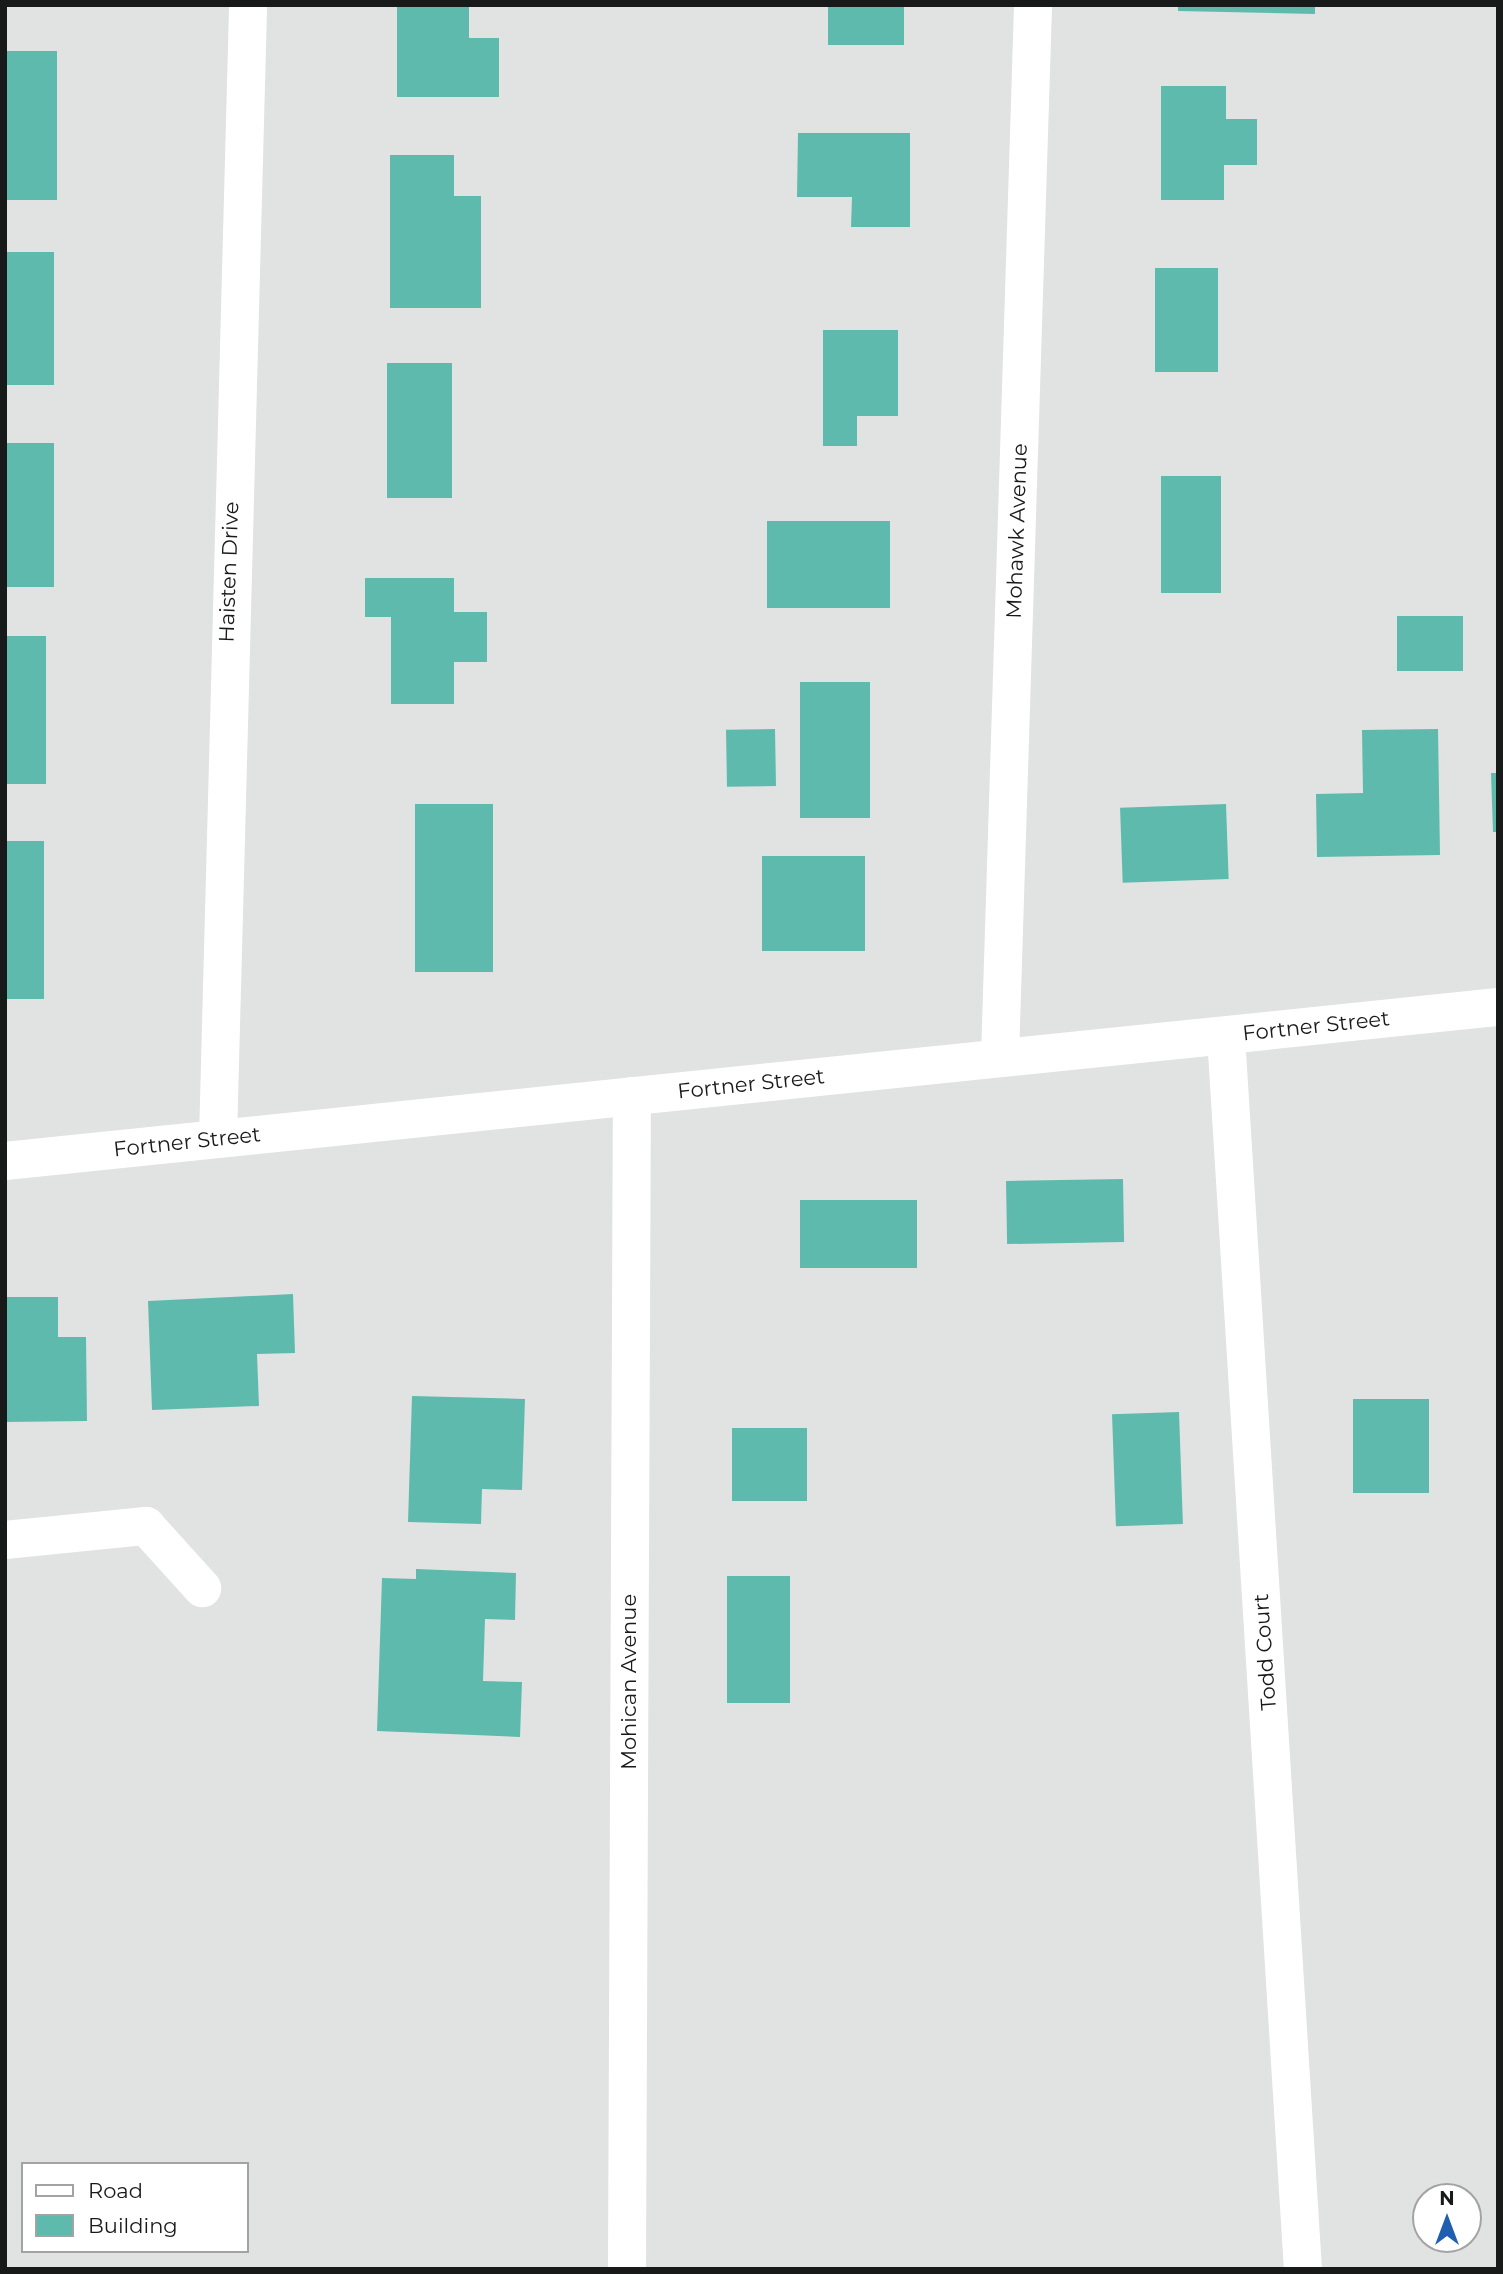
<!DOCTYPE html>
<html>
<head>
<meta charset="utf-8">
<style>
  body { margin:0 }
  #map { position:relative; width:1503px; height:2274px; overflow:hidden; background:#e0e3e2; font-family:Montserrat,sans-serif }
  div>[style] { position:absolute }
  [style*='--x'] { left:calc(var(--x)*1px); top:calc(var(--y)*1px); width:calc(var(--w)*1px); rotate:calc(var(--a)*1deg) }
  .building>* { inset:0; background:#5fbaae; transform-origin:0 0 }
  .minor>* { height:38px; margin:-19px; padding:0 19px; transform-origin:19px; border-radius:19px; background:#fff }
  .tertiary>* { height:38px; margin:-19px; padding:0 19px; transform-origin:19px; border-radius:19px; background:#fff }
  span { translate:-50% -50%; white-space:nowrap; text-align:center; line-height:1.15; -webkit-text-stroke:7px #fff; paint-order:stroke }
  .street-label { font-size:21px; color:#181a19 }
  .frame { position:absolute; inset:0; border:7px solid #181a19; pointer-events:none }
  .legend { position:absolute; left:21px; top:2162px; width:228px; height:91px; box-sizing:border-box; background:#fff; border:2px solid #a3a3a3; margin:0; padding:9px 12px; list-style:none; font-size:21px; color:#181a19 }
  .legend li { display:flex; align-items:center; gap:14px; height:35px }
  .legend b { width:35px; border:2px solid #a3a3a3 }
  .north { position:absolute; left:1412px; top:2183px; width:70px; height:70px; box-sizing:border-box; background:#fff; border:2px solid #a3a3a3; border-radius:50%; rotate:0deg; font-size:19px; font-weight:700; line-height:28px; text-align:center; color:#181a19 }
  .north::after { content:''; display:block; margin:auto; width:24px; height:32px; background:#205eaf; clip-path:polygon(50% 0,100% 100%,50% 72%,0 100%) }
</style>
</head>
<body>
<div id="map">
  <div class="building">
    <div style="clip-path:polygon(397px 5px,469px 5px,469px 38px,499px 38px,499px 97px,397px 97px)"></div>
    <div style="left:828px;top:5px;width:76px;height:40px"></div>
    <div style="clip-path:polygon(1178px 5px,1315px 5px,1315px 14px,1178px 11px)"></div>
    <div style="left:5px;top:51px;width:52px;height:149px"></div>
    <div style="clip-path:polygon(1161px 86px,1226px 86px,1226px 119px,1257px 119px,1257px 165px,1224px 165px,1224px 200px,1161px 200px)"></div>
    <div style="clip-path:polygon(798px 133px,910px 133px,910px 227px,851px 227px,852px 197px,797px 197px)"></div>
    <div style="clip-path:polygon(390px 155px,454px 155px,454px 196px,481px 196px,481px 308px,390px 308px)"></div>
    <div style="left:5px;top:252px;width:49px;height:133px"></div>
    <div style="left:1155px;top:268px;width:63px;height:104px"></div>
    <div style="clip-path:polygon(823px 330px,898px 330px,898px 416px,857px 416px,857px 446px,823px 446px)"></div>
    <div style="left:387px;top:363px;width:65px;height:135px"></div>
    <div style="left:5px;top:443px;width:49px;height:144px"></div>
    <div style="left:1161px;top:476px;width:60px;height:117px"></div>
    <div style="left:767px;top:521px;width:123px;height:87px"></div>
    <div style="clip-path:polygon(365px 578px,454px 578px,454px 612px,487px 612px,487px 662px,454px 662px,454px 704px,391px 704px,391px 617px,365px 617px)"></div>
    <div style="left:1397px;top:616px;width:66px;height:55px"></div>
    <div style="left:5px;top:636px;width:41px;height:148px"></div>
    <div style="left:800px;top:682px;width:70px;height:136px"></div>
    <div style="left:775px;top:729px;width:57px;height:49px;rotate:89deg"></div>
    <div style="clip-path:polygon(1438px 729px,1440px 855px,1317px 857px,1316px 794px,1363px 793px,1362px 730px)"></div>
    <div style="clip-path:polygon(1491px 773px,1498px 773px,1498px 832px,1493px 832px)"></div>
    <div style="left:415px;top:804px;width:78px;height:168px"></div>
    <div style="left:1226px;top:804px;width:75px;height:106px;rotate:88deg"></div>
    <div style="left:5px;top:841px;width:39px;height:158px"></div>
    <div style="left:762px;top:856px;width:103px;height:95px"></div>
    <div style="left:1123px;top:1179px;width:63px;height:117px;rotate:89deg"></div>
    <div style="left:800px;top:1200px;width:117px;height:68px"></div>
    <div style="clip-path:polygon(293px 1294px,295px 1353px,257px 1354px,259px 1406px,152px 1410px,148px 1301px)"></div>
    <div style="clip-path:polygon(7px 1297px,58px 1297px,58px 1337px,86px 1337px,87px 1421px,5px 1422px)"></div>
    <div style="clip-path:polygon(412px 1396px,525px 1399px,522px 1490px,482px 1489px,481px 1524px,408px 1522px)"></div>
    <div style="left:1353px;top:1399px;width:76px;height:94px"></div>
    <div style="left:1179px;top:1412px;width:112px;height:67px;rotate:88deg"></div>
    <div style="left:732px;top:1428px;width:75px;height:73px"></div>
    <div style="clip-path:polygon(416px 1569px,516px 1573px,515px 1620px,485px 1619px,483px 1681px,522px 1682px,520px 1737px,377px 1731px,382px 1578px,416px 1579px)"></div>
    <div style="left:727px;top:1576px;width:63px;height:127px"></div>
  </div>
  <div class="minor">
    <div style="--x:1226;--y:1036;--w:1235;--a:86.43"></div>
    <div style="--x:1000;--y:1057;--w:1053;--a:-88.2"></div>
    <div style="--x:218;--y:1139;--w:1134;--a:-88.48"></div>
    <div style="--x:5;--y:1540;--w:142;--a:-5.7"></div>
    <div style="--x:146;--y:1526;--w:84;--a:47.9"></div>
    <div style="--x:627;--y:2269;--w:1173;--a:-89.76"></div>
  </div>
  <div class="tertiary">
    <div style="--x:5;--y:1161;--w:1501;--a:-5.89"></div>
  </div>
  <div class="street-label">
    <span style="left:1017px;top:531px;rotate:-88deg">Mohawk Avenue</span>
    <span style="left:229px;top:572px;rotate:-88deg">Haisten Drive</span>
    <span style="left:1316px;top:1026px;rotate:-6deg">Fortner Street</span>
    <span style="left:751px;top:1084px;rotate:-6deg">Fortner Street</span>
    <span style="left:187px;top:1142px;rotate:-6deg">Fortner Street</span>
    <span style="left:1265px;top:1652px;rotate:-94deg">Todd Court</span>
    <span style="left:629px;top:1682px;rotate:-90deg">Mohican Avenue</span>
  </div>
  <div class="frame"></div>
  <ul class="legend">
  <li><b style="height:9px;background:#fff"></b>Road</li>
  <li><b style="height:19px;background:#5fbaae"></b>Building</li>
  </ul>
  <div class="north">N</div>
</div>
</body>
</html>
